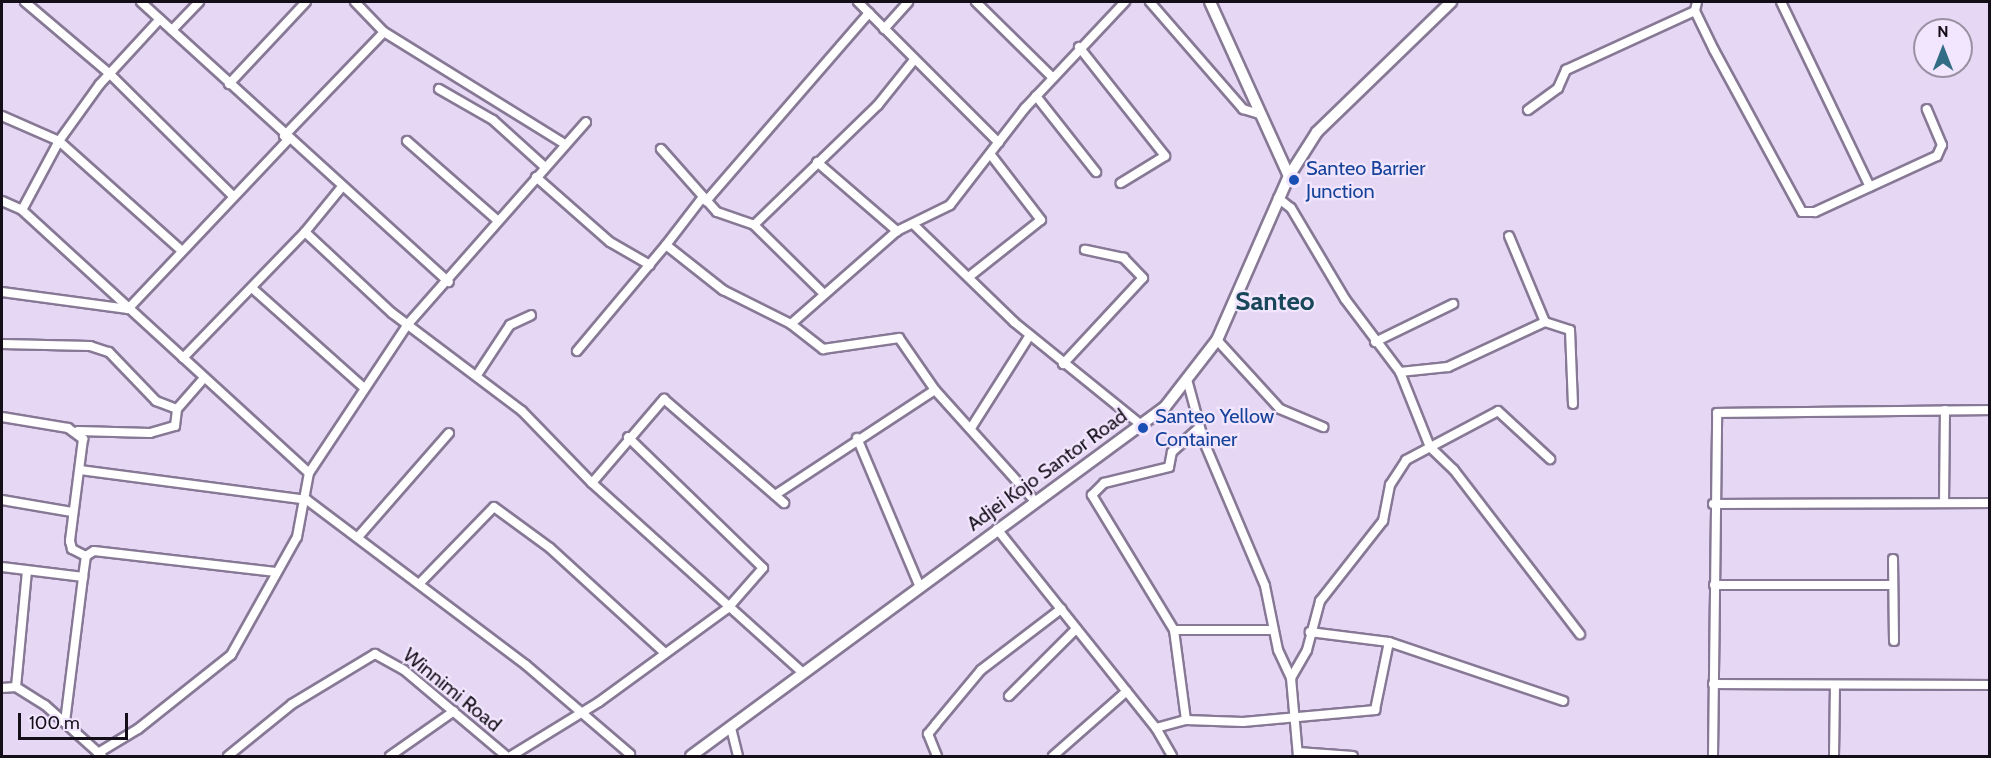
<!DOCTYPE html>
<html>
<head>
<meta charset="utf-8">
<style>
  body { margin:0 }
  #map { position:relative; width:1991px; height:758px; overflow:hidden; background:#e6d7f5; font-family:Cabin,sans-serif }
  div>[style] { position:absolute }
  [style*='--x'] { left:calc(var(--x)*1px); top:calc(var(--y)*1px); width:calc(var(--w)*1px); rotate:calc(var(--a)*1deg) }
  .roads { filter:drop-shadow(2px 0 #877995) drop-shadow(-2px 0 #877995) drop-shadow(0 2px #877995) drop-shadow(0 -2px #877995) }
  .minor>* { height:8px; margin:-4px; padding:0 4px; transform-origin:4px; border-radius:4px; background:#fff }
  .tertiary>* { height:10px; margin:-5px; padding:0 5px; transform-origin:5px; border-radius:5px; background:#fff }
  .dots>* { width:16px; height:16px; translate:-50% -50%; box-sizing:border-box; border:3px solid #f2e6fe; border-radius:50% }
  span { translate:-50% -50%; white-space:nowrap; text-align:center; line-height:1.15; -webkit-text-stroke:4.5px #f2e6fe; paint-order:stroke }
  .transit-label { font-size:20px; color:#164399 }
  .left { translate:0 -50%; text-align:left }
  .street-label { font-size:20px; color:#130e18 }
  .district-label { font-size:26px; color:#18475a; font-weight:700 }
  .frame { position:absolute; inset:0; border:3px solid #130e18; pointer-events:none }
  .north { position:absolute; left:1913px; top:18px; width:60px; height:60px; box-sizing:border-box; background:#f2e6fe; border:2px solid #9990a2; border-radius:50%; rotate:0deg; font-size:16px; font-weight:700; line-height:24px; text-align:center; color:#130e18 }
  .north::after { content:''; display:block; margin:auto; width:21px; height:27px; background:#326c85; clip-path:polygon(50% 0,100% 100%,50% 72%,0 100%) }
  .scale { position:absolute; left:18px; top:713px; width:110px; height:27px; box-sizing:border-box; border:3px solid #130e18; border-top:0; padding-left:8px; font-size:18px; line-height:21px; white-space:nowrap; color:#130e18; -webkit-text-stroke:4px #f2e6fe; paint-order:stroke }
</style>
</head>
<body>
<div id="map">
  <div class="roads">
    <div class="minor">
      <div style="--x:25;--y:2;--w:111;--a:40.3"></div>
      <div style="--x:110;--y:74;--w:172;--a:44.8"></div>
      <div style="--x:141;--y:2;--w:416;--a:42.3"></div>
      <div style="--x:355;--y:2;--w:42;--a:46"></div>
      <div style="--x:384;--y:32;--w:211;--a:31.8"></div>
      <div style="--x:858;--y:2;--w:199;--a:45"></div>
      <div style="--x:976;--y:2;--w:107;--a:44.6"></div>
      <div style="--x:1150;--y:2;--w:142;--a:49"></div>
      <div style="--x:1243;--y:109;--w:17;--a:17"></div>
      <div style="--x:1697;--y:2;--w:9;--a:103"></div>
      <div style="--x:1695;--y:11;--w:43;--a:64"></div>
      <div style="--x:1714;--y:50;--w:184;--a:61.5"></div>
      <div style="--x:1802;--y:212;--w:13;--a:0"></div>
      <div style="--x:1815;--y:212;--w:134;--a:-24.7"></div>
      <div style="--x:1937;--y:156;--w:12;--a:-66"></div>
      <div style="--x:1942;--y:145;--w:39;--a:-113"></div>
      <div style="--x:1781;--y:2;--w:205;--a:64.3"></div>
      <div style="--x:884;--y:29;--w:36;--a:-48"></div>
      <div style="--x:172;--y:30;--w:39;--a:-46"></div>
      <div style="--x:1079;--y:47;--w:139;--a:51.7"></div>
      <div style="--x:1165;--y:156;--w:52;--a:148.5"></div>
      <div style="--x:229;--y:84;--w:112;--a:-46.8"></div>
      <div style="--x:439;--y:89;--w:62;--a:29.9"></div>
      <div style="--x:493;--y:120;--w:70;--a:42.1"></div>
      <div style="--x:1036;--y:96;--w:97;--a:51.7"></div>
      <div style="--x:1528;--y:110;--w:37;--a:-36"></div>
      <div style="--x:1558;--y:88;--w:20;--a:-66"></div>
      <div style="--x:1566;--y:70;--w:142;--a:-24.6"></div>
      <div style="--x:2;--y:116;--w:62;--a:23.7"></div>
      <div style="--x:59;--y:141;--w:165;--a:41.8"></div>
      <div style="--x:284;--y:136;--w:144;--a:-46.1"></div>
      <div style="--x:407;--y:141;--w:121;--a:41.3"></div>
      <div style="--x:661;--y:149;--w:84;--a:48.4"></div>
      <div style="--x:717;--y:212;--w:39;--a:19"></div>
      <div style="--x:817;--y:162;--w:106;--a:40.8"></div>
      <div style="--x:536;--y:177;--w:98;--a:41.3"></div>
      <div style="--x:610;--y:242;--w:46;--a:29.9"></div>
      <div style="--x:1278;--y:198;--w:16;--a:38"></div>
      <div style="--x:1291;--y:208;--w:106;--a:59.3"></div>
      <div style="--x:1345;--y:299;--w:91;--a:53"></div>
      <div style="--x:1400;--y:372;--w:81;--a:68.2"></div>
      <div style="--x:1430;--y:447;--w:33;--a:44"></div>
      <div style="--x:1454;--y:470;--w:207;--a:52.5"></div>
      <div style="--x:2;--y:201;--w:22;--a:24"></div>
      <div style="--x:22;--y:210;--w:389;--a:42.5"></div>
      <div style="--x:309;--y:473;--w:179;--a:-56.4"></div>
      <div style="--x:408;--y:324;--w:269;--a:-48.6"></div>
      <div style="--x:706;--y:201;--w:249;--a:-49.1"></div>
      <div style="--x:22;--y:210;--w:78;--a:-61.8"></div>
      <div style="--x:59;--y:141;--w:70;--a:-54.3"></div>
      <div style="--x:100;--y:84;--w:88;--a:-47.3"></div>
      <div style="--x:913;--y:224;--w:141;--a:44.1"></div>
      <div style="--x:1014;--y:322;--w:164;--a:39"></div>
      <div style="--x:305;--y:232;--w:57;--a:-50.7"></div>
      <div style="--x:666;--y:245;--w:61;--a:-52.4"></div>
      <div style="--x:970;--y:276;--w:90;--a:-38.3"></div>
      <div style="--x:1041;--y:220;--w:82;--a:-127.6"></div>
      <div style="--x:252;--y:288;--w:149;--a:41.7"></div>
      <div style="--x:2;--y:292;--w:127;--a:7.7"></div>
      <div style="--x:823;--y:293;--w:97;--a:-135.4"></div>
      <div style="--x:754;--y:225;--w:173;--a:-44.1"></div>
      <div style="--x:878;--y:105;--w:58;--a:-51.3"></div>
      <div style="--x:128;--y:309;--w:233;--a:-46.6"></div>
      <div style="--x:1545;--y:322;--w:26;--a:18"></div>
      <div style="--x:1570;--y:330;--w:74;--a:87.7"></div>
      <div style="--x:791;--y:324;--w:141;--a:-41.3"></div>
      <div style="--x:897;--y:231;--w:59;--a:-26.1"></div>
      <div style="--x:950;--y:205;--w:123;--a:-52.3"></div>
      <div style="--x:1025;--y:108;--w:146;--a:-46.7"></div>
      <div style="--x:1217;--y:340;--w:93;--a:47.6"></div>
      <div style="--x:1280;--y:409;--w:47;--a:22.7"></div>
      <div style="--x:1375;--y:342;--w:87;--a:-26"></div>
      <div style="--x:2;--y:344;--w:88;--a:1.3"></div>
      <div style="--x:90;--y:346;--w:20;--a:18"></div>
      <div style="--x:109;--y:352;--w:68;--a:46.2"></div>
      <div style="--x:156;--y:401;--w:22;--a:21"></div>
      <div style="--x:177;--y:409;--w:41;--a:-48.9"></div>
      <div style="--x:577;--y:351;--w:138;--a:-50"></div>
      <div style="--x:666;--y:245;--w:73;--a:38.3"></div>
      <div style="--x:723;--y:290;--w:76;--a:26.6"></div>
      <div style="--x:791;--y:324;--w:41;--a:38"></div>
      <div style="--x:823;--y:349;--w:77;--a:-8.2"></div>
      <div style="--x:899;--y:338;--w:63;--a:55.3"></div>
      <div style="--x:935;--y:390;--w:149;--a:48"></div>
      <div style="--x:183;--y:358;--w:175;--a:-45.9"></div>
      <div style="--x:305;--y:232;--w:119;--a:43"></div>
      <div style="--x:392;--y:313;--w:163;--a:37"></div>
      <div style="--x:522;--y:411;--w:100;--a:45.8"></div>
      <div style="--x:592;--y:483;--w:283;--a:42"></div>
      <div style="--x:1063;--y:364;--w:117;--a:-47.1"></div>
      <div style="--x:1143;--y:278;--w:28;--a:-134"></div>
      <div style="--x:1124;--y:258;--w:40;--a:-168"></div>
      <div style="--x:1400;--y:372;--w:48;--a:-5.9"></div>
      <div style="--x:1448;--y:367;--w:107;--a:-24.9"></div>
      <div style="--x:1545;--y:322;--w:93;--a:-112.7"></div>
      <div style="--x:477;--y:375;--w:60;--a:-56.6"></div>
      <div style="--x:510;--y:325;--w:23;--a:-25"></div>
      <div style="--x:1188;--y:383;--w:61;--a:74.8"></div>
      <div style="--x:1204;--y:442;--w:156;--a:67"></div>
      <div style="--x:1265;--y:586;--w:65;--a:78.5"></div>
      <div style="--x:1278;--y:650;--w:31;--a:65"></div>
      <div style="--x:1291;--y:678;--w:78;--a:84.9"></div>
      <div style="--x:2;--y:417;--w:67;--a:9.5"></div>
      <div style="--x:68;--y:428;--w:19;--a:36"></div>
      <div style="--x:83;--y:439;--w:103;--a:97.3"></div>
      <div style="--x:70;--y:541;--w:8;--a:76"></div>
      <div style="--x:72;--y:549;--w:16;--a:27"></div>
      <div style="--x:971;--y:428;--w:110;--a:-57.6"></div>
      <div style="--x:78;--y:431;--w:72;--a:1.6"></div>
      <div style="--x:150;--y:433;--w:26;--a:-16"></div>
      <div style="--x:175;--y:426;--w:17;--a:-83"></div>
      <div style="--x:857;--y:438;--w:160;--a:67.1"></div>
      <div style="--x:80;--y:470;--w:229;--a:7.5"></div>
      <div style="--x:307;--y:500;--w:274;--a:37"></div>
      <div style="--x:526;--y:665;--w:137;--a:40.6"></div>
      <div style="--x:592;--y:483;--w:111;--a:-49.4"></div>
      <div style="--x:664;--y:399;--w:159;--a:40.9"></div>
      <div style="--x:775;--y:495;--w:191;--a:-33.3"></div>
      <div style="--x:2;--y:500;--w:71;--a:9.7"></div>
      <div style="--x:1944;--y:503;--w:93;--a:-89.4"></div>
      <div style="--x:1713;--y:504;--w:277;--a:-0.2"></div>
      <div style="--x:997;--y:529;--w:255;--a:51.4"></div>
      <div style="--x:1156;--y:728;--w:32;--a:60"></div>
      <div style="--x:358;--y:537;--w:138;--a:-48.8"></div>
      <div style="--x:1893;--y:559;--w:82;--a:89.3"></div>
      <div style="--x:2;--y:567;--w:82;--a:7"></div>
      <div style="--x:83;--y:577;--w:21;--a:-82"></div>
      <div style="--x:86;--y:556;--w:9;--a:-32"></div>
      <div style="--x:94;--y:551;--w:183;--a:6.6"></div>
      <div style="--x:419;--y:584;--w:107;--a:-45.8"></div>
      <div style="--x:494;--y:507;--w:69;--a:36.2"></div>
      <div style="--x:550;--y:548;--w:156;--a:42.4"></div>
      <div style="--x:1714;--y:585;--w:179;--a:0"></div>
      <div style="--x:1174;--y:630;--w:99;--a:0"></div>
      <div style="--x:1389;--y:642;--w:184;--a:18.7"></div>
      <div style="--x:1291;--y:678;--w:32;--a:-60"></div>
      <div style="--x:1307;--y:650;--w:51;--a:-75.1"></div>
      <div style="--x:1320;--y:601;--w:102;--a:-51.8"></div>
      <div style="--x:1383;--y:521;--w:37;--a:-79"></div>
      <div style="--x:1390;--y:485;--w:30;--a:-57"></div>
      <div style="--x:1406;--y:460;--w:104;--a:-28"></div>
      <div style="--x:1498;--y:411;--w:71;--a:42.7"></div>
      <div style="--x:1713;--y:684;--w:277;--a:0.2"></div>
      <div style="--x:16;--y:687;--w:117;--a:-84.6"></div>
      <div style="--x:2;--y:688;--w:14;--a:-4"></div>
      <div style="--x:16;--y:687;--w:34;--a:32"></div>
      <div style="--x:45;--y:705;--w:76;--a:41.8"></div>
      <div style="--x:1009;--y:696;--w:95;--a:-45"></div>
      <div style="--x:1186;--y:720;--w:57;--a:2"></div>
      <div style="--x:1243;--y:722;--w:133;--a:-5.2"></div>
      <div style="--x:1375;--y:710;--w:69;--a:-78.4"></div>
      <div style="--x:1389;--y:642;--w:80;--a:-172.8"></div>
      <div style="--x:65;--y:722;--w:146;--a:-82.9"></div>
      <div style="--x:731;--y:728;--w:29;--a:76"></div>
      <div style="--x:1156;--y:728;--w:31;--a:-15"></div>
      <div style="--x:1186;--y:720;--w:91;--a:-97.6"></div>
      <div style="--x:1174;--y:630;--w:158;--a:-121.3"></div>
      <div style="--x:1092;--y:495;--w:17;--a:-45"></div>
      <div style="--x:1104;--y:483;--w:67;--a:-13.8"></div>
      <div style="--x:1169;--y:467;--w:15;--a:-79"></div>
      <div style="--x:1172;--y:452;--w:36;--a:-42"></div>
      <div style="--x:1298;--y:752;--w:55;--a:4.2"></div>
      <div style="--x:98;--y:753;--w:47;--a:-31"></div>
      <div style="--x:138;--y:729;--w:119;--a:-38.5"></div>
      <div style="--x:231;--y:655;--w:135;--a:-60.8"></div>
      <div style="--x:297;--y:537;--w:65;--a:-79.4"></div>
      <div style="--x:228;--y:756;--w:82;--a:-39.1"></div>
      <div style="--x:292;--y:704;--w:97;--a:-31.1"></div>
      <div style="--x:375;--y:654;--w:33;--a:29"></div>
      <div style="--x:404;--y:670;--w:133;--a:40.1"></div>
      <div style="--x:390;--y:756;--w:78;--a:-35.1"></div>
      <div style="--x:511;--y:756;--w:103;--a:-31.5"></div>
      <div style="--x:599;--y:702;--w:160;--a:-36.1"></div>
      <div style="--x:728;--y:608;--w:53;--a:-48.8"></div>
      <div style="--x:763;--y:568;--w:188;--a:-135.9"></div>
      <div style="--x:937;--y:756;--w:24;--a:-112"></div>
      <div style="--x:928;--y:734;--w:13;--a:-51"></div>
      <div style="--x:936;--y:724;--w:70;--a:-50.2"></div>
      <div style="--x:981;--y:670;--w:101;--a:-37.3"></div>
      <div style="--x:1053;--y:756;--w:98;--a:-41.3"></div>
      <div style="--x:1713;--y:756;--w:343;--a:-89.3"></div>
      <div style="--x:1717;--y:413;--w:273;--a:-0.6"></div>
      <div style="--x:1834;--y:756;--w:70;--a:-89.2"></div>
    </div>
    <div class="tertiary">
      <div style="--x:1210;--y:2;--w:191;--a:65.6"></div>
      <div style="--x:691;--y:756;--w:589;--a:-36.36"></div>
      <div style="--x:1165;--y:407;--w:85;--a:-52.2"></div>
      <div style="--x:1217;--y:340;--w:179;--a:-66.3"></div>
      <div style="--x:1289;--y:176;--w:52;--a:-57.5"></div>
      <div style="--x:1317;--y:132;--w:187;--a:-44.1"></div>
    </div>
  </div>
  <div class="dots">
    <div style="left:1294px;top:180px;background:#1a4fb4"></div>
    <div style="left:1143px;top:428px;background:#1a4fb4"></div>
  </div>
  <div class="transit-label">
    <span class="left" style="left:1306px;top:180px">Santeo Barrier<br>Junction</span>
    <span class="left" style="left:1155px;top:428px">Santeo Yellow<br>Container</span>
  </div>
  <div class="street-label">
    <span style="left:1047px;top:470px;rotate:-36deg">Adjei Kojo Santor Road</span>
    <span style="left:452px;top:690px;rotate:39deg">Winnimi Road</span>
  </div>
  <div class="district-label">
    <span style="left:1275px;top:302px">Santeo</span>
  </div>
  <div class="frame"></div>
  <div class="north">N</div>
  <div class="scale">100 m</div>
</div>
</body>
</html>
